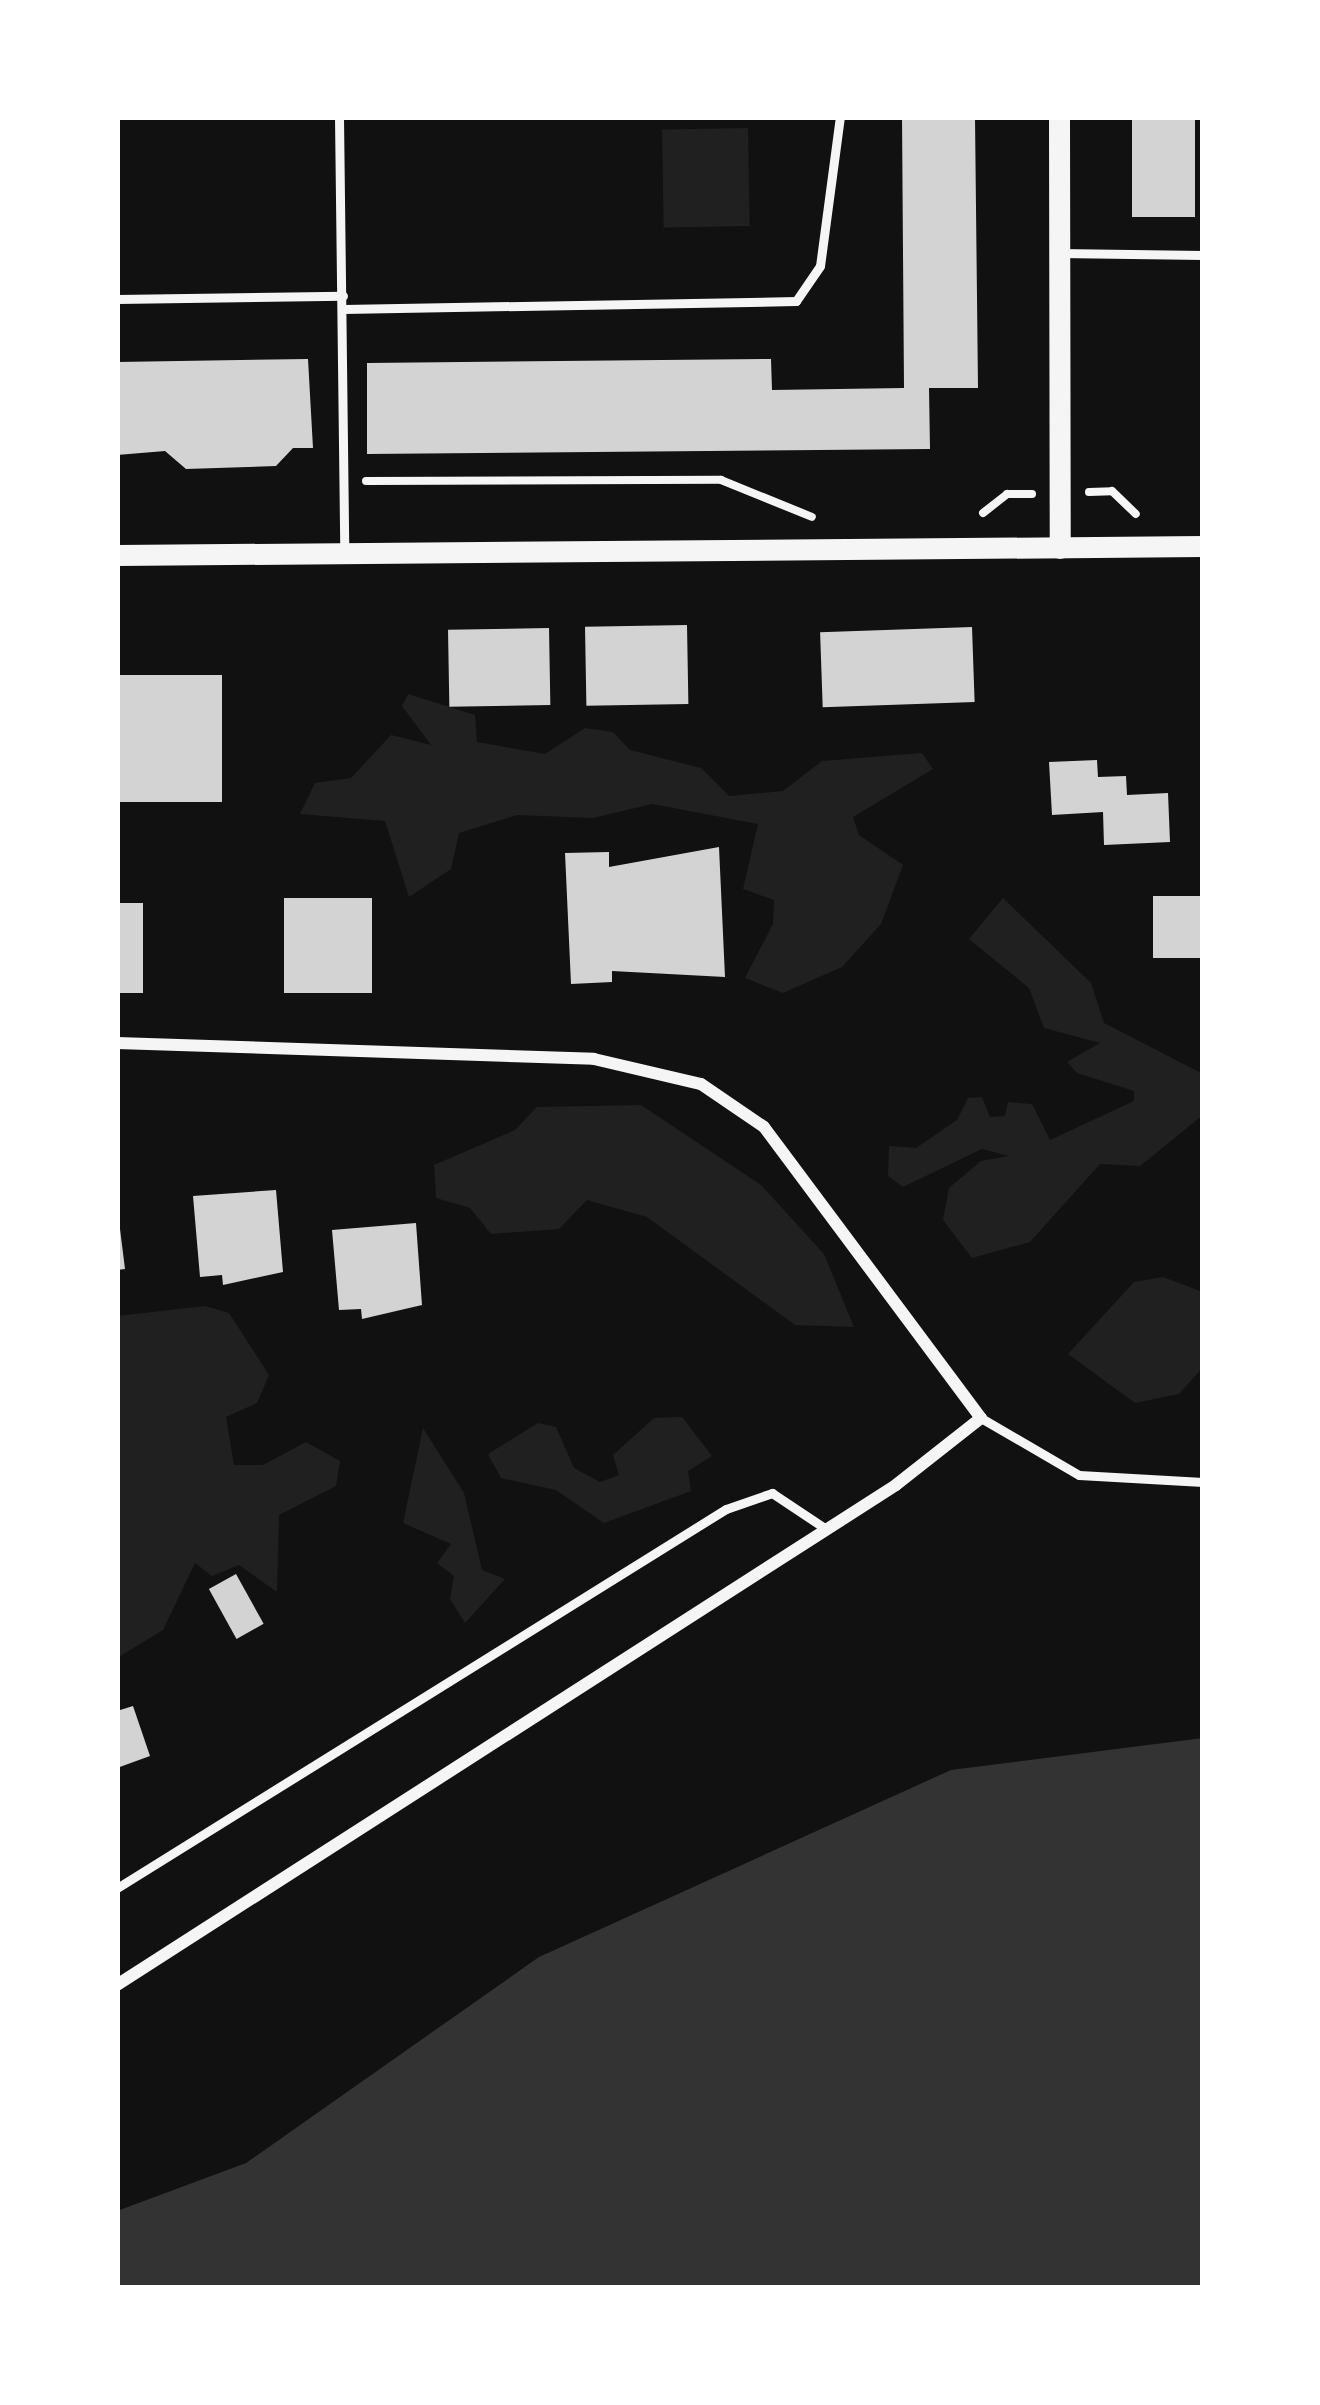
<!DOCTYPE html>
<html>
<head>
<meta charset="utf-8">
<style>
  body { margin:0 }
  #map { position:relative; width:1320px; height:2405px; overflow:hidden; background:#111; font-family:Montserrat,sans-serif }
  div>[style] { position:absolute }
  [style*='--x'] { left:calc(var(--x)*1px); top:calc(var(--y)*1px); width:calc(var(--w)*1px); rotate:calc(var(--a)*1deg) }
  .green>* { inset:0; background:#202020; transform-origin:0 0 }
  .water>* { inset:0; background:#333 }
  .building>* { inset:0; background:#d3d3d3; transform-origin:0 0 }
  .path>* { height:8px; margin:-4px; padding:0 4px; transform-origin:4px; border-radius:4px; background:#f5f5f5 }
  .service>* { height:9px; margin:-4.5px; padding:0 4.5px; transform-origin:4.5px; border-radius:4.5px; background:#f5f5f5 }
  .minor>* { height:12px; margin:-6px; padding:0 6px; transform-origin:6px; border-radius:6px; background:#f5f5f5 }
  .tertiary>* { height:21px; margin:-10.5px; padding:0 10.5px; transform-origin:10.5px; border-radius:10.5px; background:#f5f5f5 }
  span { translate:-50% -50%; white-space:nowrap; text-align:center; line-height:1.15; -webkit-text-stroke:9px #fff; paint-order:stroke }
  .frame { position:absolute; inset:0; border:120px solid #fff; pointer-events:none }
</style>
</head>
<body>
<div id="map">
  <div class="green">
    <div style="left:748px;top:128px;width:98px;height:86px;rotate:89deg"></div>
    <div style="clip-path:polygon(408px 694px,475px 715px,477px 742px,545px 754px,585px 728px,613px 732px,630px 750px,701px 768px,729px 796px,783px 791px,822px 761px,922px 753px,933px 769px,853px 817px,859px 835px,903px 865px,881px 924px,842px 967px,783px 993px,745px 978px,773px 924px,774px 900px,743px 889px,758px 824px,652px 804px,593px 818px,517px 815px,459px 833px,451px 869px,409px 897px,385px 821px,300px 814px,315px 783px,351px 778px,391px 735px,431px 745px,402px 706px)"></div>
    <div style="clip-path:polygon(1003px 898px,1091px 983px,1104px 1023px,1203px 1074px,1203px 1115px,1140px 1166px,1100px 1164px,1030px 1242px,972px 1258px,943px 1220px,949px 1188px,981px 1161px,1009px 1156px,982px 1149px,903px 1187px,888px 1176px,889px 1146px,916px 1148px,957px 1120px,968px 1098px,982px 1097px,990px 1117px,1005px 1116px,1008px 1102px,1032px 1104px,1050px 1140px,1134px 1101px,1134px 1091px,1077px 1073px,1067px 1062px,1100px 1043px,1044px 1028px,1029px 988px,969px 939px)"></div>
    <div style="clip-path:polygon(641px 1105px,761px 1185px,824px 1254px,854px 1327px,795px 1325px,647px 1217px,587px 1200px,559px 1229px,491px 1234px,470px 1208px,436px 1198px,434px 1165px,515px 1130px,537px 1107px)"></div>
    <div style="clip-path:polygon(1163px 1277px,1203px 1292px,1203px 1367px,1179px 1394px,1135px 1403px,1068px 1354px,1134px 1282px)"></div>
    <div style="clip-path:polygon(205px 1306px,229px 1313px,269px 1375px,257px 1403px,226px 1417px,234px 1465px,263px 1465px,306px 1442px,340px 1461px,336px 1486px,279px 1515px,277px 1592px,239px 1565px,212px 1576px,195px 1563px,163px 1630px,117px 1658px,117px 1316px)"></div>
    <div style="clip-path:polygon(682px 1417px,712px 1456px,688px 1471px,691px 1491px,604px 1523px,556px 1490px,501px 1478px,488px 1454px,538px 1423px,556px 1427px,574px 1468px,600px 1482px,619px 1475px,613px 1455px,654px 1418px)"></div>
    <div style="clip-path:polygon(423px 1428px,464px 1493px,482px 1570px,505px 1579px,465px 1623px,450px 1599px,454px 1576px,437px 1563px,451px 1544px,403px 1523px)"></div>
  </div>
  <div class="water">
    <div style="clip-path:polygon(1203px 1738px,1203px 2288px,117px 2288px,117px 2211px,246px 2163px,539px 1957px,951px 1770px)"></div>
  </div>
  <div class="building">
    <div style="clip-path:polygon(902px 117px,975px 117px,978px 388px,929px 388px,930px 449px,367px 454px,367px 363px,771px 359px,772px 390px,904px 388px)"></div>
    <div style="left:1132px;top:117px;width:63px;height:100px"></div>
    <div style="clip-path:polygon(308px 359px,313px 448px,293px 448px,276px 466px,186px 469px,165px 451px,117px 455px,117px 362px)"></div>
    <div style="left:687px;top:625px;width:79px;height:102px;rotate:89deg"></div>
    <div style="left:972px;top:627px;width:75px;height:152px;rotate:88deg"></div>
    <div style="left:549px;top:628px;width:77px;height:101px;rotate:89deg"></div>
    <div style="left:222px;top:675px;width:127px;height:105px;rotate:90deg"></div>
    <div style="clip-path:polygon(1097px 760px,1098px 777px,1126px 776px,1127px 795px,1168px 793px,1170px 842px,1104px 845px,1103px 812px,1052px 815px,1049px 762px)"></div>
    <div style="clip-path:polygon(719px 847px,725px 977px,612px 971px,612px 982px,571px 984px,565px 853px,609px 852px,609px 867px)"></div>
    <div style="left:1203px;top:896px;width:62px;height:50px;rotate:90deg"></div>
    <div style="left:284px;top:898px;width:88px;height:95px"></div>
    <div style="left:117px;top:903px;width:26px;height:90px"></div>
    <div style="clip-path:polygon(276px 1190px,283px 1272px,223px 1285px,222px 1275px,200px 1277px,193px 1196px)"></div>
    <div style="clip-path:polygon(117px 1205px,125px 1269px,117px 1270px)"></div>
    <div style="clip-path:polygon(416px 1223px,422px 1305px,362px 1319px,361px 1309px,339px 1310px,332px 1230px)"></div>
    <div style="left:236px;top:1574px;width:57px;height:31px;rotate:61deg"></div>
    <div style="clip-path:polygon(133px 1706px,150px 1756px,117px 1768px,117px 1711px)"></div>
  </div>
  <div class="path">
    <div style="--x:366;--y:481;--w:355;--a:-0.2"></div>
    <div style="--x:721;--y:480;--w:98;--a:22.1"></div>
    <div style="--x:1089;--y:492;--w:23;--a:-2"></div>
    <div style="--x:1112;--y:491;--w:33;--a:44"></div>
    <div style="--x:983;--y:513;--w:31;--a:-38"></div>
    <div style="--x:1007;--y:494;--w:25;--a:0"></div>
  </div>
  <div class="service">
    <div style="--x:339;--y:117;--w:433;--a:89.3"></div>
    <div style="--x:1059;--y:253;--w:144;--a:0.8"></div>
    <div style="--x:117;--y:299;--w:226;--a:-0.8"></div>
    <div style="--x:343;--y:309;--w:453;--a:-1"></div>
    <div style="--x:796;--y:301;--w:42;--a:-55.6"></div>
    <div style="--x:820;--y:266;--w:150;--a:-82.4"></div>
    <div style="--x:981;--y:1418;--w:113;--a:30.2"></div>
    <div style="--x:1079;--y:1475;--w:124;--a:3.2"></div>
    <div style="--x:117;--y:1888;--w:717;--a:-31.9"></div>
    <div style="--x:726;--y:1509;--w:49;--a:-19.2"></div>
    <div style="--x:772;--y:1493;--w:65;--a:33.7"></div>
  </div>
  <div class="minor">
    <div style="--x:117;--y:1043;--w:477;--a:1.9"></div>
    <div style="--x:594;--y:1059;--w:110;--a:13.2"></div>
    <div style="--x:701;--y:1084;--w:76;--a:34.3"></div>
    <div style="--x:764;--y:1127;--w:363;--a:53.3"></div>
    <div style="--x:981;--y:1418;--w:108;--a:141.8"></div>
    <div style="--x:896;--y:1485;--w:926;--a:147.31"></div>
  </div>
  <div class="tertiary">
    <div style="--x:1059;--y:117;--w:431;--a:89.9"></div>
    <div style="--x:117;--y:555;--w:1086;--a:-0.47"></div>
  </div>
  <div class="frame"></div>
</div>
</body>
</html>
